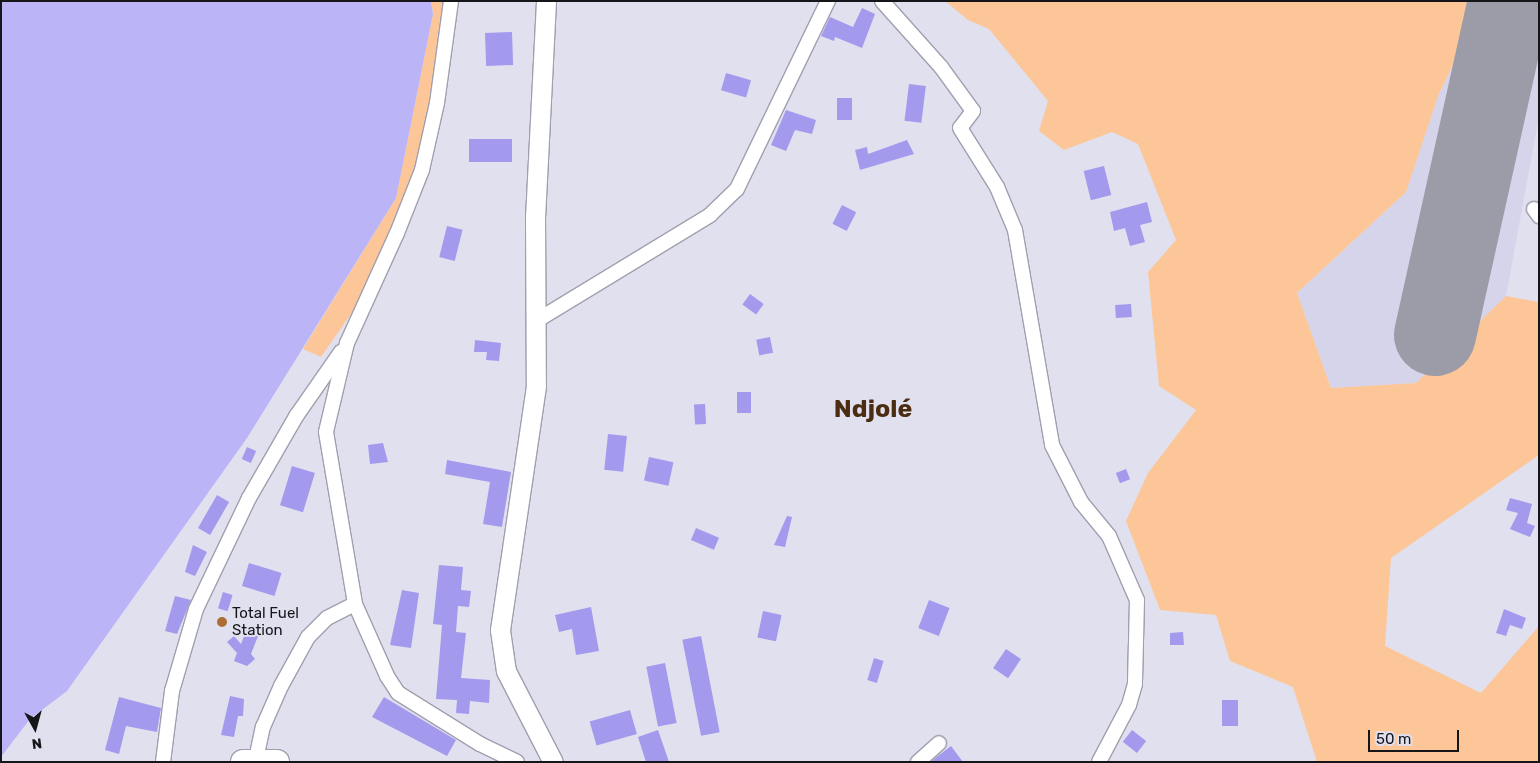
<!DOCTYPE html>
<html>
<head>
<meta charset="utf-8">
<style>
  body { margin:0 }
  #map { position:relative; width:1540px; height:763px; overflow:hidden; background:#e1e0ef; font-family:Rubik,sans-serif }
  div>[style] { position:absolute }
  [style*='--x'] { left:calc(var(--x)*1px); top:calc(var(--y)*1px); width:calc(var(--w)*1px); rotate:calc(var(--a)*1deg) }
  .built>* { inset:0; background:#d5d4ea }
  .green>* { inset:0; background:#fdc698 }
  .water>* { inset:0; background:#bbb5f8 }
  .runway>* { height:82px; margin:-41px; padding:0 41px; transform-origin:41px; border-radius:41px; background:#9c9ca8 }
  .building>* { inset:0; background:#a39aed; transform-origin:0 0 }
  .roads { filter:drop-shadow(1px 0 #a09fae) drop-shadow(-1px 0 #a09fae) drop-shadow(0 1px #a09fae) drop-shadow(0 -1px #a09fae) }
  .street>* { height:14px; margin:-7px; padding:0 7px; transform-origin:7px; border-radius:7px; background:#fff }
  .secondary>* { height:19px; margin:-9.5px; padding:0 9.5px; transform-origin:9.5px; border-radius:9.5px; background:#fff }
  .highway>* { height:24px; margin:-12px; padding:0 12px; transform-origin:12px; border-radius:12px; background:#fff }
  .dots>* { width:14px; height:14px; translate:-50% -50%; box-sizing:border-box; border:2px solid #e1e0ef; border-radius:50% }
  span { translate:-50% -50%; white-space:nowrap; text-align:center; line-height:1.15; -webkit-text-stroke:4px #e1e0ef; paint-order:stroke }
  .poi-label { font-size:15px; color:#15151a }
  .left { translate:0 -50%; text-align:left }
  .town-label { font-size:25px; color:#4b2d11; font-weight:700 }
  .frame { position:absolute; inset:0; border:2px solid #15151a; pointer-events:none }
  .north { position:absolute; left:10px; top:703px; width:50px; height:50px; -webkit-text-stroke:4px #e1e0ef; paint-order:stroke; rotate:173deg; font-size:14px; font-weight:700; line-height:20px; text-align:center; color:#15151a }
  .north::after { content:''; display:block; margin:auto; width:18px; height:22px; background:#15151a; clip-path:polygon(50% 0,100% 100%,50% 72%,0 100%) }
  .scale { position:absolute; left:1368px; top:730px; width:91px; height:22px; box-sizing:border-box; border:2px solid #15151a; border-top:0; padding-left:6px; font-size:15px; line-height:18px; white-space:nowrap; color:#15151a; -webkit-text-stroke:4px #e1e0ef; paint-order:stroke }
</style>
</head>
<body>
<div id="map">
  <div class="built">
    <div style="clip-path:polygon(1484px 1px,1539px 1px,1539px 117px,1506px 296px,1416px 383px,1331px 388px,1297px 293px,1406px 192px,1438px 96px)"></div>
  </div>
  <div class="green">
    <div style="clip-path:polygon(431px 1px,447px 1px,425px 140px,400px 209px,358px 304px,321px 357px,303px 349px,396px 198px,433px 14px)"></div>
    <div style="clip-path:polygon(945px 1px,1484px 1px,1438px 96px,1406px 192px,1297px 293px,1331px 388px,1416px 383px,1506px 296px,1539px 302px,1539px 455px,1391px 558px,1385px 646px,1481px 693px,1539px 626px,1539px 762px,1317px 762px,1293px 687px,1230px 661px,1216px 615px,1160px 610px,1126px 521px,1148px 473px,1196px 410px,1159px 386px,1148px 272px,1176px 240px,1138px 144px,1112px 132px,1064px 150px,1039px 131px,1048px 101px,989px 29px,968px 20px)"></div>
  </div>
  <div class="water">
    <div style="clip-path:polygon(1px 1px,431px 1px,433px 14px,396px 198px,247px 438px,67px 691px,30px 719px,1px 757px)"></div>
  </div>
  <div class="runway">
    <div style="--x:1435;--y:335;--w:342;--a:-77.5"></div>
  </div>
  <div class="building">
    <div style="clip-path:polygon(862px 8px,875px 14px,862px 48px,835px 37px,834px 41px,821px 36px,830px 17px,853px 27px)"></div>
    <div style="left:512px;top:32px;width:33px;height:27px;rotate:88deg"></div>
    <div style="left:726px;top:73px;width:26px;height:18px;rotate:16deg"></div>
    <div style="left:909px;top:84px;width:17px;height:37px;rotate:7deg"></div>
    <div style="left:837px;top:98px;width:15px;height:22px"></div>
    <div style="clip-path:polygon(786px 110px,816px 120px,812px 134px,795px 130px,786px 151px,771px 145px)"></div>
    <div style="left:512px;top:139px;width:23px;height:43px;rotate:90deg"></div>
    <div style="clip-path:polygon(907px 140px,914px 154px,860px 170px,855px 150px,867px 147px,868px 154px)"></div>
    <div style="left:1104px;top:166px;width:30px;height:21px;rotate:76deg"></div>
    <div style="clip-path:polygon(1147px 202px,1152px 222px,1140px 225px,1145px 242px,1130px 246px,1125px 228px,1114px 231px,1110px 212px)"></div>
    <div style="left:842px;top:205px;width:16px;height:21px;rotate:27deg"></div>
    <div style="left:447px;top:226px;width:16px;height:32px;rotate:14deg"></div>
    <div style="left:750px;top:294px;width:17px;height:13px;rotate:36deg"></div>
    <div style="left:1131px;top:304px;width:13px;height:16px;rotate:86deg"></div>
    <div style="left:770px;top:337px;width:16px;height:14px;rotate:79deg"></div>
    <div style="clip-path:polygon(475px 340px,501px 343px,499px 361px,486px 360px,487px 352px,474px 352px)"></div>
    <div style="left:737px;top:392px;width:14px;height:21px"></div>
    <div style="left:705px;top:404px;width:20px;height:11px;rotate:87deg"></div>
    <div style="left:608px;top:434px;width:19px;height:36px;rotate:6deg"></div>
    <div style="clip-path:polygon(383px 443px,388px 462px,370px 464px,368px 445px)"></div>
    <div style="left:247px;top:447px;width:10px;height:13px;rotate:24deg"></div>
    <div style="left:649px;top:457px;width:25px;height:24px;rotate:12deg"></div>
    <div style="clip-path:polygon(447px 460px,511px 472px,502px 527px,483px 524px,490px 482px,445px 474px)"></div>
    <div style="left:292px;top:466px;width:24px;height:41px;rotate:17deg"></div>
    <div style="left:1126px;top:469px;width:11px;height:11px;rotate:68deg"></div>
    <div style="left:217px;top:495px;width:14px;height:38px;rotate:30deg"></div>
    <div style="clip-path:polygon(1510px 498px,1532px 504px,1527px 523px,1535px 526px,1530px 537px,1510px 529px,1518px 513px,1506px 510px)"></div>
    <div style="clip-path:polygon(787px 516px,792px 517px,785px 547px,774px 545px)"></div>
    <div style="left:696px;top:528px;width:25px;height:13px;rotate:23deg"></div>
    <div style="clip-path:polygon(193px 545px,207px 552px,195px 576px,185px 572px)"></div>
    <div style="left:249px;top:563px;width:34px;height:24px;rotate:17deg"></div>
    <div style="clip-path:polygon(439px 565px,463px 567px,461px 590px,471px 591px,469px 607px,458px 606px,456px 632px,466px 633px,461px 678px,490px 680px,489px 703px,470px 701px,469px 714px,456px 713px,457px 700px,436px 699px,442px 625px,433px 624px)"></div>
    <div style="clip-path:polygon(402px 590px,419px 593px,411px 648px,390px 645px)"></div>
    <div style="left:223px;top:592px;width:10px;height:17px;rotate:17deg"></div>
    <div style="clip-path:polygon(175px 596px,191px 600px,177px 634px,165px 631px)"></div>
    <div style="left:929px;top:600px;width:22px;height:30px;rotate:21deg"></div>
    <div style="clip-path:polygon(591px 607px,599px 651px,576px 655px,572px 629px,559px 632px,555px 615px)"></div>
    <div style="clip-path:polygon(1504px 609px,1526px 618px,1522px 629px,1510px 625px,1506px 636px,1496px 633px)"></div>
    <div style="left:763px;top:611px;width:19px;height:27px;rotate:12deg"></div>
    <div style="clip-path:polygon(248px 626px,260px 631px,251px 654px,255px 659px,247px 666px,234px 661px,237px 653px,227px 642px,234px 636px,241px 644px)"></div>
    <div style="clip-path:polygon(1183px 632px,1184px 645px,1170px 645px,1170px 633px)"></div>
    <div style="left:701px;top:636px;width:98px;height:19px;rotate:79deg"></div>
    <div style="left:1006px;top:649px;width:18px;height:23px;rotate:34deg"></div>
    <div style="left:874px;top:658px;width:10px;height:23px;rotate:17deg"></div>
    <div style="left:665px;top:663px;width:61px;height:19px;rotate:79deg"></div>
    <div style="clip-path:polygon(230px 696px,244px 699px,243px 716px,238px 716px,234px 737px,221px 735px)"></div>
    <div style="clip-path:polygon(119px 697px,161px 708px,157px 732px,126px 726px,119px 754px,105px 750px)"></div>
    <div style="clip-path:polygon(384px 697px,456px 740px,447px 756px,372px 717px)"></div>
    <div style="left:1222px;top:700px;width:16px;height:26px"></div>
    <div style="left:630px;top:710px;width:25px;height:42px;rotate:74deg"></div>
    <div style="clip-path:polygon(658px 730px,669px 762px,646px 762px,638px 737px)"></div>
    <div style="left:1132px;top:730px;width:18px;height:15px;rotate:38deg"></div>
    <div style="clip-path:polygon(951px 746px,963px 762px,931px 762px,934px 759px)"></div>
  </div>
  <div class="roads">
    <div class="street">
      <div style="--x:451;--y:1;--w:103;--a:97.8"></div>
      <div style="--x:437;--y:103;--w:69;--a:102.6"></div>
      <div style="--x:422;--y:170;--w:68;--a:111.6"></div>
      <div style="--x:397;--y:233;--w:121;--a:114.4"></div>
      <div style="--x:347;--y:343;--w:91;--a:103.3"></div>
      <div style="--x:326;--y:432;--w:174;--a:80.4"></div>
      <div style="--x:355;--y:604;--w:79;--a:66"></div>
      <div style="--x:387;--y:676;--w:20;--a:57"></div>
      <div style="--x:398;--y:693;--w:97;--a:31.9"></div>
      <div style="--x:480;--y:744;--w:41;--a:25.9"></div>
      <div style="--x:882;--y:1;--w:89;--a:48.2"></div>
      <div style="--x:941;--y:67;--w:54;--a:54"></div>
      <div style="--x:973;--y:111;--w:21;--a:127"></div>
      <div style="--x:960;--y:128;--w:70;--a:57.9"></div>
      <div style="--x:997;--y:187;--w:47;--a:67.3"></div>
      <div style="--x:1015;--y:230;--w:218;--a:80.2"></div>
      <div style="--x:1052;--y:445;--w:64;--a:63"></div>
      <div style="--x:1081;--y:502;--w:44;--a:50.5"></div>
      <div style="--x:1109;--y:536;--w:70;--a:66.4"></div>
      <div style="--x:1137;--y:600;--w:84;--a:91.4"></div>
      <div style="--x:1135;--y:684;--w:22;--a:106"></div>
      <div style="--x:1129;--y:705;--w:64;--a:117.8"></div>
      <div style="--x:1534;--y:209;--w:9;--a:54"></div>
      <div style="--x:536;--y:321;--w:204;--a:-31.3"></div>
      <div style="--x:710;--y:215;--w:37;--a:-44"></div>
      <div style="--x:737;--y:189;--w:209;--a:-64.2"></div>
      <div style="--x:256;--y:759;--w:33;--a:-78"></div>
      <div style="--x:263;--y:727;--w:45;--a:-66.3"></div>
      <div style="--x:281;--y:686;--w:56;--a:-61.1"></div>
      <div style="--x:308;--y:637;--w:27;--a:-45"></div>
      <div style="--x:327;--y:618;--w:31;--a:-27"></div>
      <div style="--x:163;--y:762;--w:72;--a:-82.8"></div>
      <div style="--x:172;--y:691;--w:85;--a:-73.7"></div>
      <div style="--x:196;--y:609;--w:123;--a:-64.5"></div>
      <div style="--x:249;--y:498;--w:96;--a:-60"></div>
      <div style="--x:297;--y:415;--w:77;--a:-55.1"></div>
      <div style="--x:918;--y:762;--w:28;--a:-42"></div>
    </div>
    <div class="secondary">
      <div style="--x:546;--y:1;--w:215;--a:92.9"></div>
      <div style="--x:535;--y:216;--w:170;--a:89.7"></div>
      <div style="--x:536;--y:386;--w:247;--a:98.4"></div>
      <div style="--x:500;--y:630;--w:41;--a:81.7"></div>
      <div style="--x:506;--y:671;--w:102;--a:62.7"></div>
    </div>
    <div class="highway">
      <div style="--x:243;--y:762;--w:34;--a:0"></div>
    </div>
  </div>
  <div class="dots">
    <div style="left:222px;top:622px;background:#ac6d34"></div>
  </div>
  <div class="poi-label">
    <span class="left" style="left:232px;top:622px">Total Fuel<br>Station</span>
  </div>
  <div class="town-label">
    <span style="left:873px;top:409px">Ndjolé</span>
  </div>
  <div class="frame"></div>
  <div class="north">N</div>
  <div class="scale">50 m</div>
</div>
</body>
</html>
